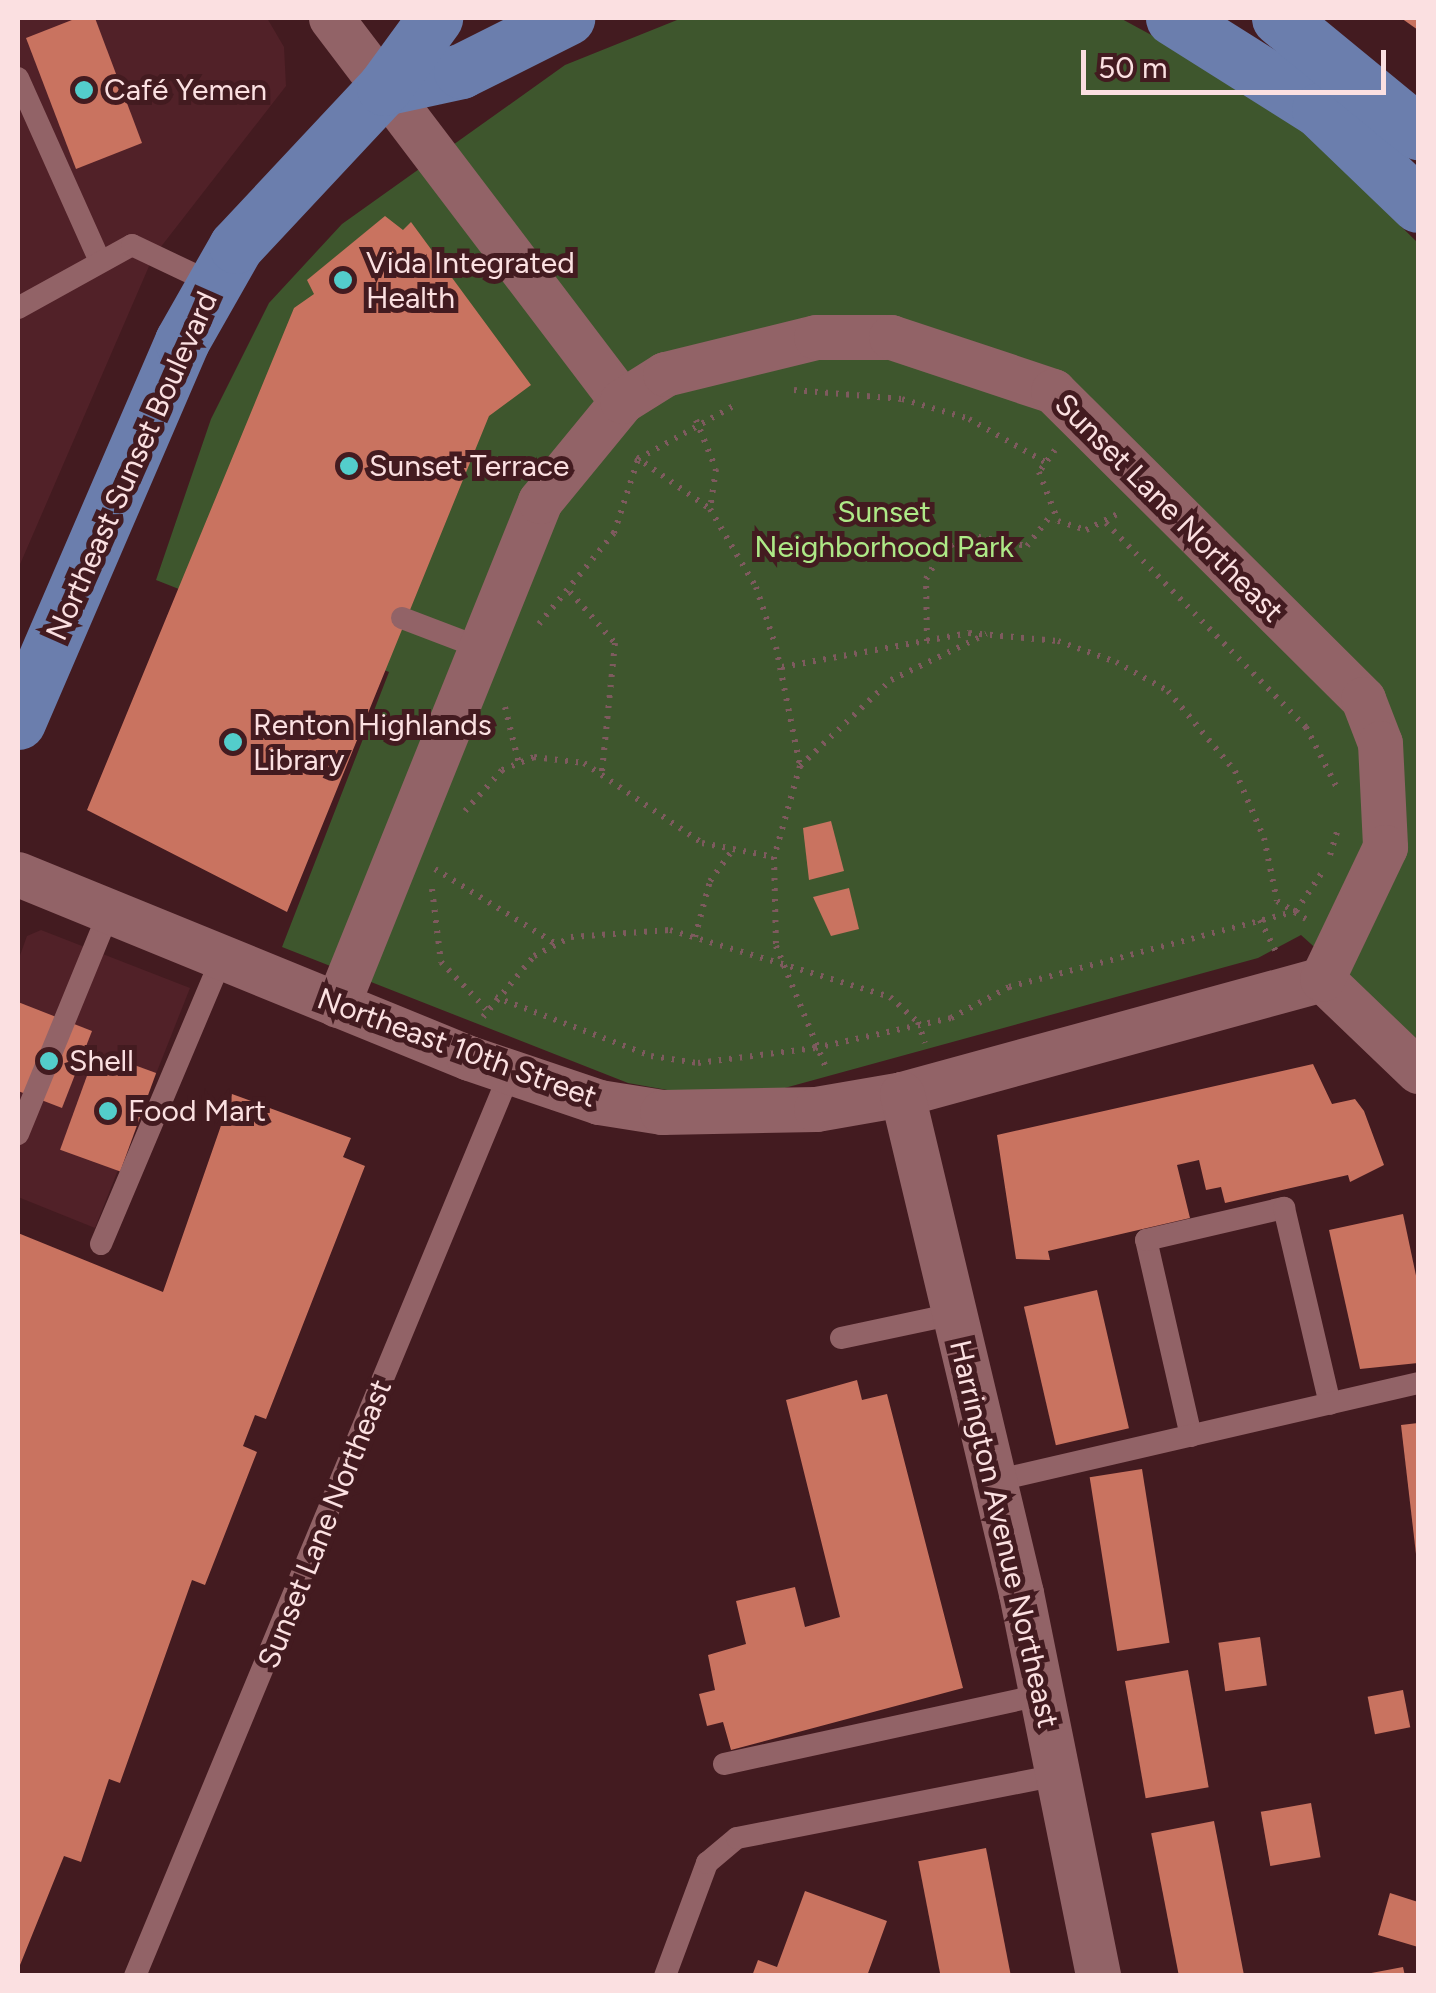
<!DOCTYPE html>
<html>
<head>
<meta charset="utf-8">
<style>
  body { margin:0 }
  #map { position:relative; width:1436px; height:1993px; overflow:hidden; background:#431b20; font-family:Figtree,sans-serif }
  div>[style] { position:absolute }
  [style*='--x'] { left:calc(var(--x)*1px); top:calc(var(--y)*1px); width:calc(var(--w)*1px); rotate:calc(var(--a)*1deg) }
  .built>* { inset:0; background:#512128 }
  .green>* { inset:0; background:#3e562d }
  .building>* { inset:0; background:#c97360; transform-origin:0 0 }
  .path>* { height:6px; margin-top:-3px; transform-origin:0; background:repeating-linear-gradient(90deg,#7e5a5e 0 2.5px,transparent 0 10.5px) }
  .lane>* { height:22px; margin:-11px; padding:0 11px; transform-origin:11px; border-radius:11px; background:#926367 }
  .street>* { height:45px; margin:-22.5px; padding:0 22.5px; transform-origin:22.5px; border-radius:22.5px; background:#926367 }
  .primary>* { height:55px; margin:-27.5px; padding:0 27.5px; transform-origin:27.5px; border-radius:27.5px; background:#6b7ead }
  .dots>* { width:28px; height:28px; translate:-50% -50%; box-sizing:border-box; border:5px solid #431b20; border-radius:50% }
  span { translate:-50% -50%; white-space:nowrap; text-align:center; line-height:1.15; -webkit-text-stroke:10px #431b20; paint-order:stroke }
  .poi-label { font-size:30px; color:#fbe0e1 }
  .left { translate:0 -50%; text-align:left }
  .street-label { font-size:30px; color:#fbe0e1 }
  .park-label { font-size:30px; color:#aee987 }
  .frame { position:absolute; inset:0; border:20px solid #fbe0e1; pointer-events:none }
  .scale { position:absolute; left:1081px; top:50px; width:305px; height:45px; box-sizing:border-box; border:5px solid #fbe0e1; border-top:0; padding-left:12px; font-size:30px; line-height:35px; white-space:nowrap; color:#fbe0e1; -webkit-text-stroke:8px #431b20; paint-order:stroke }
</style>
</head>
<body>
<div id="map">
  <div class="built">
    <div style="clip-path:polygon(18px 18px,267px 18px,284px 47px,286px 86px,153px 257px,18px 569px)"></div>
    <div style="clip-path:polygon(41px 930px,190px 988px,95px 1228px,18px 1197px,18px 961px,27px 936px)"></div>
  </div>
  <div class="green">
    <div style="clip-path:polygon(682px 18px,1120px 18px,1273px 101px,1418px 243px,1418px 1040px,1301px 935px,1258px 958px,770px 1092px,701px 1096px,628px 1083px,282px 947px,389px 672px,156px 580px,211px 419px,269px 303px,342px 224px,565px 65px)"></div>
  </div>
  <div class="building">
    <div style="clip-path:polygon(77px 18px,95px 18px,142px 143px,76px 169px,26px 38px)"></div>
    <div style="clip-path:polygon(1401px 18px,1418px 18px,1418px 30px)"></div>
    <div style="clip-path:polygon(385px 216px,403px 230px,411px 222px,531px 385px,489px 416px,287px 912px,87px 810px,294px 308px,314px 294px,307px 280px)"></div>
    <div style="clip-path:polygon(831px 821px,844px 871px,809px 880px,803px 828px)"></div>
    <div style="clip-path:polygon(849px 888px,859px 929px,831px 936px,813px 897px)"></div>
    <div style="clip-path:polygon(18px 1002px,92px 1031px,62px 1108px,18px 1091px)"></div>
    <div style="left:96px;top:1051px;width:64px;height:105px;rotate:20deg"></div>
    <div style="clip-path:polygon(1313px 1064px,1332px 1104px,1355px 1099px,1364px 1111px,1384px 1165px,1350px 1182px,1348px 1175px,1225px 1203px,1221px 1187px,1206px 1190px,1199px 1160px,1177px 1165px,1190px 1218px,1048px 1251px,1050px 1260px,1016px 1259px,997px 1135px)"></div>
    <div style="clip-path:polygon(232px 1094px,351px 1138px,343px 1157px,365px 1166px,266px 1419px,255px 1415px,243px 1446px,257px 1452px,205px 1585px,192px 1580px,120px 1783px,109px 1779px,81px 1862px,64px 1856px,18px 1970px,18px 1233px,163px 1292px)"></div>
    <div style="clip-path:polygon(1403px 1214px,1418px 1285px,1418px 1363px,1360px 1369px,1329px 1230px)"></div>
    <div style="left:1097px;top:1290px;width:142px;height:75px;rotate:77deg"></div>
    <div style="clip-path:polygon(857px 1380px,862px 1400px,887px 1394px,963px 1688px,731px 1750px,723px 1722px,707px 1726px,699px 1694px,715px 1690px,708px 1655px,746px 1644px,736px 1601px,795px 1587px,805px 1627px,840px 1617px,786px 1400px)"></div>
    <div style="clip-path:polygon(1418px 1423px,1418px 1554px,1416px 1554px,1401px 1425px)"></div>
    <div style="left:1142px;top:1469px;width:176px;height:53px;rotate:81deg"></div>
    <div style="left:1260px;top:1637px;width:49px;height:42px;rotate:82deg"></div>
    <div style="left:1188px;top:1670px;width:119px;height:64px;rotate:80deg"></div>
    <div style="left:1403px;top:1690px;width:38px;height:36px;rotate:79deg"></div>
    <div style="left:1311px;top:1803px;width:55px;height:51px;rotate:80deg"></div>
    <div style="left:1214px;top:1821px;width:158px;height:64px;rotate:79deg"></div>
    <div style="left:986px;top:1848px;width:130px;height:69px;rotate:79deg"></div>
    <div style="clip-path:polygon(805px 1891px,887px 1921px,867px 1976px,752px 1976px,758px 1960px,777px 1967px)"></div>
    <div style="clip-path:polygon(1390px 1893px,1418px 1902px,1418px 1947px,1378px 1935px)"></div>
    <div style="clip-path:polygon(1403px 1967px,1405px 1976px,1366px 1976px,1366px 1974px)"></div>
  </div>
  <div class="path">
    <div style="--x:794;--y:390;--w:108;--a:4.8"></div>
    <div style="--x:902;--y:399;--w:70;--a:16.6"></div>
    <div style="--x:969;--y:419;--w:87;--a:29.5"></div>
    <div style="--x:696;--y:420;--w:53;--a:67.8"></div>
    <div style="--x:716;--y:469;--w:40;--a:98.5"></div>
    <div style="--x:1055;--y:450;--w:27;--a:126"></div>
    <div style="--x:1039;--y:472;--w:53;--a:68.8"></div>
    <div style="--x:1058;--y:521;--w:29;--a:18"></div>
    <div style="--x:1086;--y:530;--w:36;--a:-27"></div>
    <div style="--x:636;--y:457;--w:90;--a:35.1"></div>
    <div style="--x:710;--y:509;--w:91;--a:59.5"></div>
    <div style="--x:756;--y:587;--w:63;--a:71.6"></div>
    <div style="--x:776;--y:647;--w:121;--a:78.6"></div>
    <div style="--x:800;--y:766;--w:95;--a:105.9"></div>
    <div style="--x:774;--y:857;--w:89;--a:88.7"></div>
    <div style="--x:776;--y:946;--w:132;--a:67.7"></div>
    <div style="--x:1106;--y:523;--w:286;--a:45.6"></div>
    <div style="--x:1306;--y:727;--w:66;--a:63"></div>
    <div style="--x:570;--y:592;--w:68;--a:48.6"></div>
    <div style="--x:615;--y:643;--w:130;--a:95.8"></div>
    <div style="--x:539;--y:624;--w:118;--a:-50.5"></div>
    <div style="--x:614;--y:533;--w:78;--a:-72"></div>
    <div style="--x:638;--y:459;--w:115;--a:-29"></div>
    <div style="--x:927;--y:641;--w:62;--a:-90.9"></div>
    <div style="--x:926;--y:579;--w:32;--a:-60"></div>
    <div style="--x:942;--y:551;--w:31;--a:-32"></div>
    <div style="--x:968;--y:535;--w:60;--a:10.6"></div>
    <div style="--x:1027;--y:546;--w:41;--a:-52"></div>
    <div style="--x:782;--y:667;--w:190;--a:-10.3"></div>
    <div style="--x:969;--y:633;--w:89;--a:5.1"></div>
    <div style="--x:1058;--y:641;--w:62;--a:19.9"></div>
    <div style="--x:1116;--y:662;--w:60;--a:29.1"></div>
    <div style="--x:1168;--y:691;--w:104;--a:50.1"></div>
    <div style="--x:1235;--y:771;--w:73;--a:66.6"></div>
    <div style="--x:1264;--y:838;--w:64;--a:78.3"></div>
    <div style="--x:1277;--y:901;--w:34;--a:32"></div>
    <div style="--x:505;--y:707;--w:59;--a:76.2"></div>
    <div style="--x:800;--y:766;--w:125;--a:-43.4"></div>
    <div style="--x:891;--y:680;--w:106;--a:-25.8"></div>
    <div style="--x:465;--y:811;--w:55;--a:-47.9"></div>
    <div style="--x:502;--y:770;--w:35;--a:-22"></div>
    <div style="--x:534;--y:757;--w:50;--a:6.8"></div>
    <div style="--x:584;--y:763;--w:143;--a:34.1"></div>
    <div style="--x:702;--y:843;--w:73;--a:11"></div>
    <div style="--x:1330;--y:855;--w:28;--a:-73"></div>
    <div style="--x:435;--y:869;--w:142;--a:31.8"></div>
    <div style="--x:432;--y:889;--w:74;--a:83"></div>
    <div style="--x:441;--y:962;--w:65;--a:46.2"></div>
    <div style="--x:1260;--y:920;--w:34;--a:63"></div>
    <div style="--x:695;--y:937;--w:58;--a:-75"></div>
    <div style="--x:710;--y:881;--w:39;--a:-54"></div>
    <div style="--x:495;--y:997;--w:167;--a:20.7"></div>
    <div style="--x:651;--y:1056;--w:48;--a:8.5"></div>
    <div style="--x:698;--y:1063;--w:118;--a:-7.3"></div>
    <div style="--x:815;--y:1048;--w:139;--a:-12.4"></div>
    <div style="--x:951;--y:1018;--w:66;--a:-28.1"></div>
    <div style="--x:1009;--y:987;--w:297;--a:-14.8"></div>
    <div style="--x:1296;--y:911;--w:48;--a:-56"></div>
    <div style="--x:483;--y:1017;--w:80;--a:-50.1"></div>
    <div style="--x:534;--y:956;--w:42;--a:-27.2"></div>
    <div style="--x:571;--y:937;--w:99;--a:-4"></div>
    <div style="--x:670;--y:930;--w:230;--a:16.9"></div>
    <div style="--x:890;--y:997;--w:38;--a:42"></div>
    <div style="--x:918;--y:1022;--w:22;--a:72"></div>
  </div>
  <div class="lane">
    <div style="--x:18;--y:78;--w:196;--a:65.9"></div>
    <div style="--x:18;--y:308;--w:130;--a:-28.9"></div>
    <div style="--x:132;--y:245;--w:91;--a:25.4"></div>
    <div style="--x:402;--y:618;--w:85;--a:20.8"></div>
    <div style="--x:18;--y:1134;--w:240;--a:-67.7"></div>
    <div style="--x:101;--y:1244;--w:311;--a:-67.1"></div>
    <div style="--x:841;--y:1338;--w:116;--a:-12"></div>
    <div style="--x:1191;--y:1436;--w:201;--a:-102.9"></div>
    <div style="--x:1146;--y:1240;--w:142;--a:-13.1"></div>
    <div style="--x:1284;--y:1208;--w:201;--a:76.8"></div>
    <div style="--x:994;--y:1481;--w:435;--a:-13"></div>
    <div style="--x:724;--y:1764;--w:324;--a:-12.3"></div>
    <div style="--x:135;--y:1976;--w:981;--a:-67.46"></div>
    <div style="--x:665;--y:1976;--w:121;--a:-69.6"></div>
    <div style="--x:707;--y:1863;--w:39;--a:-40"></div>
    <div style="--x:737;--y:1838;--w:327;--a:-11.1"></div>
  </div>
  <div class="street">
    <div style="--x:331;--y:18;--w:481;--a:52.8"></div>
    <div style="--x:18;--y:874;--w:487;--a:22.2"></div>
    <div style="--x:469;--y:1058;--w:137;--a:18.7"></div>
    <div style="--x:599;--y:1102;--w:64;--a:9"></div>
    <div style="--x:662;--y:1112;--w:154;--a:-1.1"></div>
    <div style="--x:816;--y:1109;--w:87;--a:-9.9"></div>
    <div style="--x:902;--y:1094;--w:435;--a:-15.3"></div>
    <div style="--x:1322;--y:979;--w:133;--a:43.8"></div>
    <div style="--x:337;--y:1005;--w:543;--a:-68.06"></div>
    <div style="--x:540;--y:501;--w:129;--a:-50.6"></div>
    <div style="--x:622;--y:401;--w:51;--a:-32.1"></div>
    <div style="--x:665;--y:374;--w:155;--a:-13.8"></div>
    <div style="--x:816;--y:337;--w:75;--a:0"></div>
    <div style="--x:891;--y:337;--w:171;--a:18.4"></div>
    <div style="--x:1053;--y:391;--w:437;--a:44.8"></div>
    <div style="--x:1363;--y:699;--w:47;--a:68.9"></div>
    <div style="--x:1380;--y:743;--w:104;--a:87.2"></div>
    <div style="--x:1385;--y:847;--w:146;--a:115.5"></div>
    <div style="--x:902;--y:1094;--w:513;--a:76.59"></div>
    <div style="--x:1021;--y:1593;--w:391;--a:78.6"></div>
  </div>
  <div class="primary">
    <div style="--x:1173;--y:18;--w:173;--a:32.2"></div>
    <div style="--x:1319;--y:110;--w:137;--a:43.8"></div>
    <div style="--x:1279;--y:18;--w:180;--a:39.4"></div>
    <div style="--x:384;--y:88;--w:79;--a:-12.4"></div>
    <div style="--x:461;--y:71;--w:119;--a:-26.6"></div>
    <div style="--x:18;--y:722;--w:415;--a:-66.7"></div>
    <div style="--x:182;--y:341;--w:109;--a:-60.4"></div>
    <div style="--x:236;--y:246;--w:216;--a:-46.9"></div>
    <div style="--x:384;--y:88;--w:87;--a:-53.9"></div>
  </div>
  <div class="dots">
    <div style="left:84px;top:90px;background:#53cdcb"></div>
    <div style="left:343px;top:280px;background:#53cdcb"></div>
    <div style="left:349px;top:466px;background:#53cdcb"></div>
    <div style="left:233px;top:742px;background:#53cdcb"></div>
    <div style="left:49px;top:1061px;background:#53cdcb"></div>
    <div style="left:108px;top:1111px;background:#53cdcb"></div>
  </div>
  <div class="poi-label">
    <span class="left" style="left:104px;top:90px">Café Yemen</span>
    <span class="left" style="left:366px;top:280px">Vida Integrated<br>Health</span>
    <span class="left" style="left:369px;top:466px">Sunset Terrace</span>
    <span class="left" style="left:253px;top:742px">Renton Highlands<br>Library</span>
    <span class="left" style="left:69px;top:1061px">Shell</span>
    <span class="left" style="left:128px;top:1111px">Food Mart</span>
  </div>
  <div class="street-label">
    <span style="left:132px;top:466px;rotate:-66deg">Northeast Sunset Boulevard</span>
    <span style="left:1169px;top:508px;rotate:45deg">Sunset Lane Northeast</span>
    <span style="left:457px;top:1048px;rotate:20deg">Northeast 10th Street</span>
    <span style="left:325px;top:1524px;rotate:-68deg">Sunset Lane Northeast</span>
    <span style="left:1004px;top:1534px;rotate:77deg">Harrington Avenue Northeast</span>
  </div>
  <div class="park-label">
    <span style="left:884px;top:529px">Sunset<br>Neighborhood Park</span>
  </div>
  <div class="frame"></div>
  <div class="scale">50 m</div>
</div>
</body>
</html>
